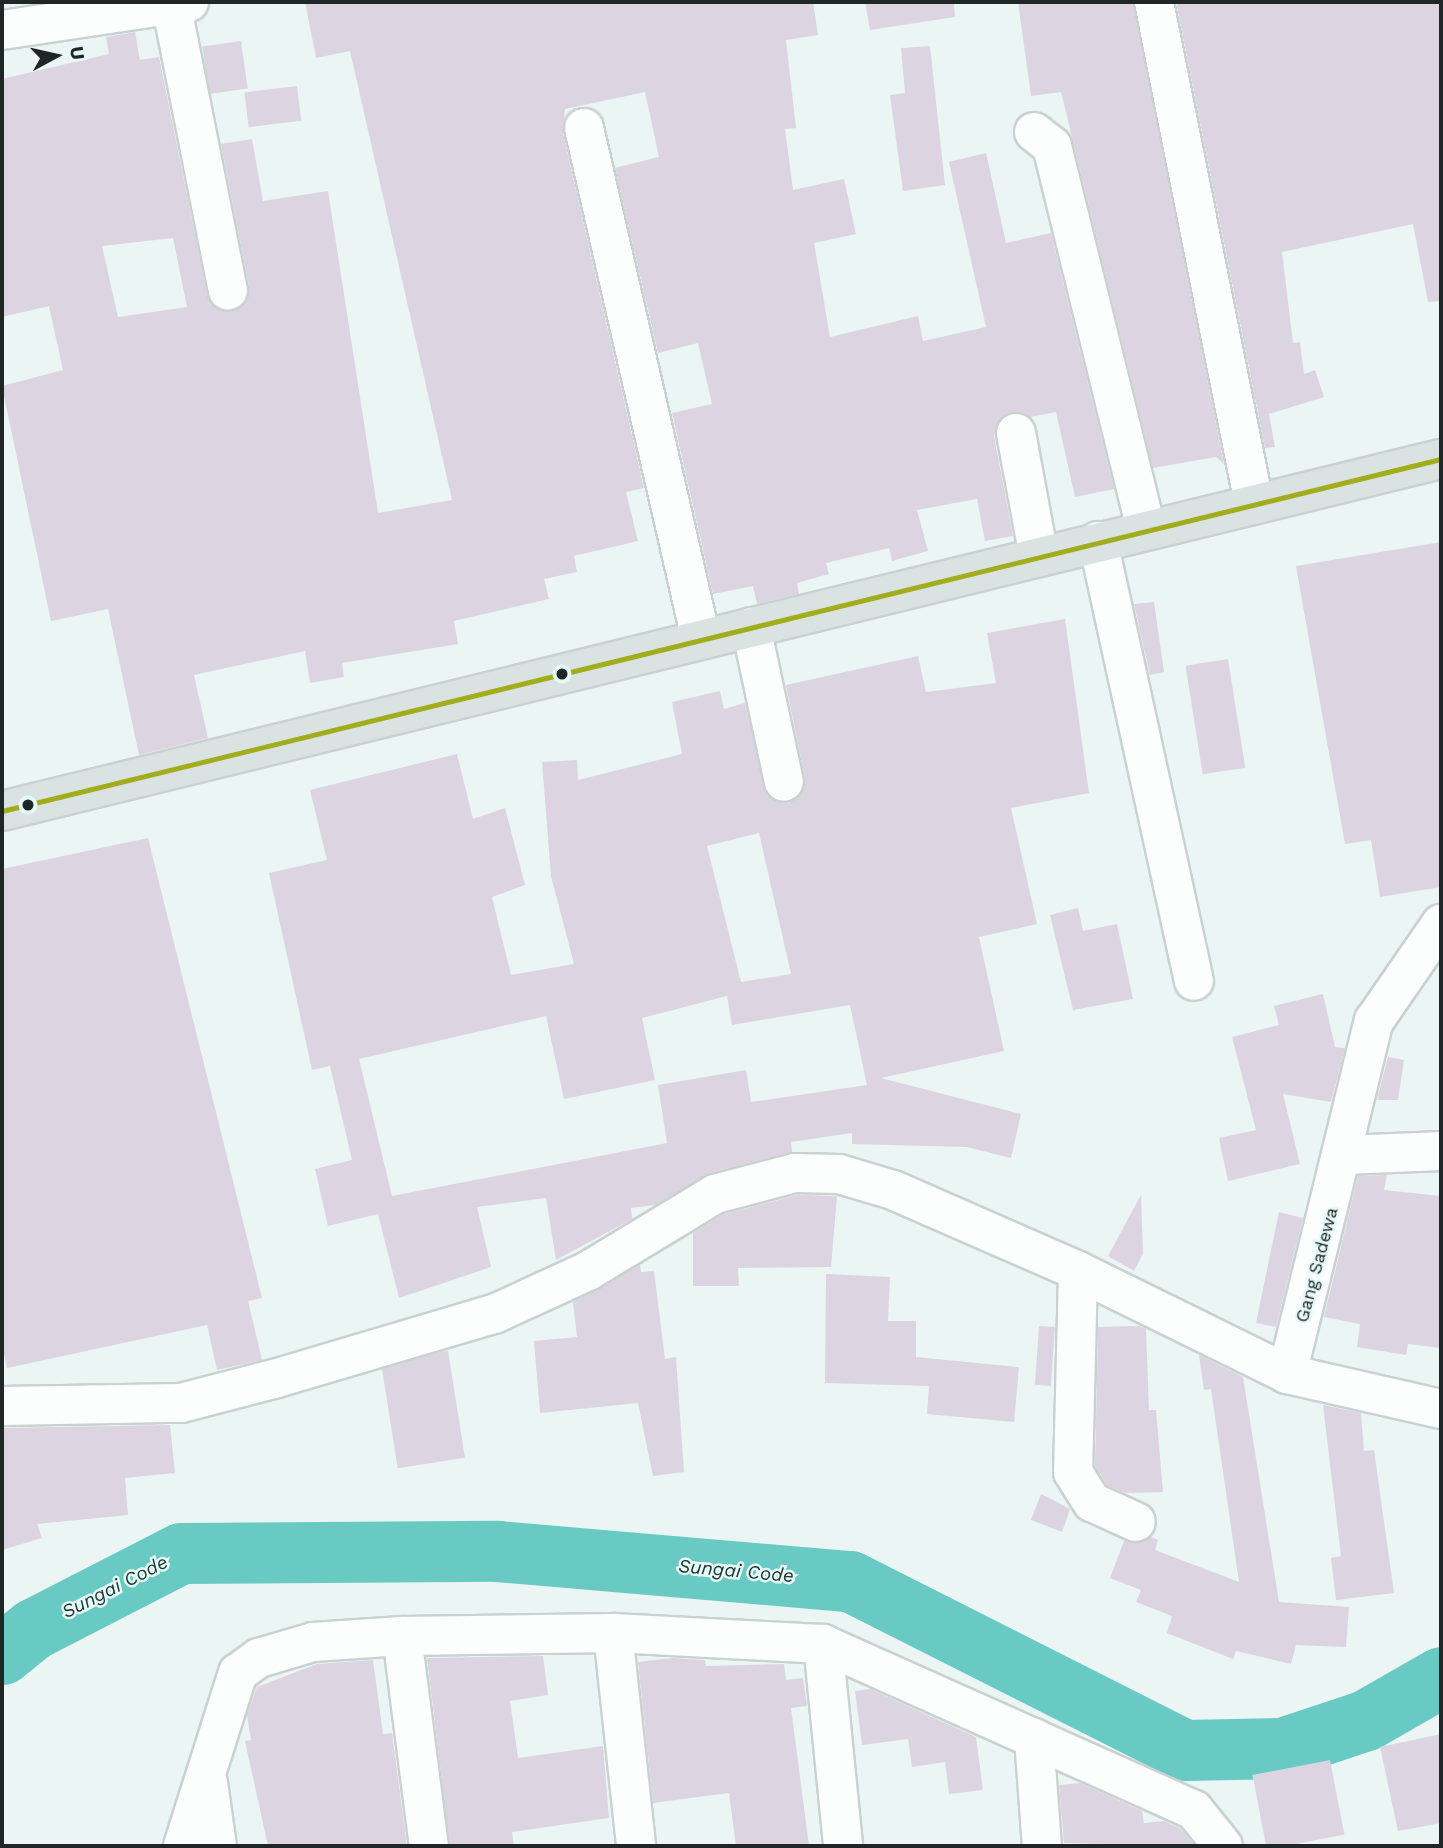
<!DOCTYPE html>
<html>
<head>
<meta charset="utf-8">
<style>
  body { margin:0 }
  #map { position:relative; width:1443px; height:1848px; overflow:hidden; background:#eaf5f4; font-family:"Work Sans",sans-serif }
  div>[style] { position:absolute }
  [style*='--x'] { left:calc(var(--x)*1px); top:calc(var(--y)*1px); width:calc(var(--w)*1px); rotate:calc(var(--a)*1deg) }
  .river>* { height:61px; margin:-30.5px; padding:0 30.5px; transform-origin:30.5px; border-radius:30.5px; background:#68cac2 }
  .building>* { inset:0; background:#dcd5e1; transform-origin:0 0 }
  .roads { filter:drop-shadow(2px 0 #c9d2d0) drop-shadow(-2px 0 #c9d2d0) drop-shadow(0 2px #c9d2d0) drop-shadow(0 -2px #c9d2d0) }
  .minor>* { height:38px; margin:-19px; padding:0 19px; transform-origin:19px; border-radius:19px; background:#fcfefd }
  .major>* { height:38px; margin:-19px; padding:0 19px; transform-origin:19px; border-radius:19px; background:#dae3e2 }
  .bus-1>* { height:5px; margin:-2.5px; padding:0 2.5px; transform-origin:2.5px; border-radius:2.5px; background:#a1ad1c }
  .dots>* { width:19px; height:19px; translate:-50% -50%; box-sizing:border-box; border:4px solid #e5faf7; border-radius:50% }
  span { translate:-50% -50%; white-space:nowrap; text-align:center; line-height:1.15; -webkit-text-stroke:5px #e5faf7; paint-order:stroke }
  .street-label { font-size:18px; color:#1f2625 }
  .water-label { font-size:19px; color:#203634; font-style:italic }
  .frame { position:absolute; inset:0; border:4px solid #1f2625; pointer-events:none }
  .north { position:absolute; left:21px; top:21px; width:70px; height:70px; -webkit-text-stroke:5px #e5faf7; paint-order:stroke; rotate:82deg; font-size:19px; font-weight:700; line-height:28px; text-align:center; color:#1f2625 }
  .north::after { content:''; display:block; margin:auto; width:24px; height:32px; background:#1f2625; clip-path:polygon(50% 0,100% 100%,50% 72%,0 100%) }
</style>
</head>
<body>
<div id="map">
  <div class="river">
    <div style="--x:2;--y:1654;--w:40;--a:-39"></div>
    <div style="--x:33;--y:1629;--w:166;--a:-27.2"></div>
    <div style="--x:181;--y:1553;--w:316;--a:-0.4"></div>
    <div style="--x:497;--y:1551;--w:354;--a:4.9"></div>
    <div style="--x:850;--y:1581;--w:374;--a:26.8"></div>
    <div style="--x:1184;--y:1750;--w:98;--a:-1.2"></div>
    <div style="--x:1282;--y:1748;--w:89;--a:-18.4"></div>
    <div style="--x:1366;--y:1720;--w:86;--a:-29.8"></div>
  </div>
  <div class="building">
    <div style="clip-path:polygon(evenodd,305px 2px,813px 2px,818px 35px,786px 40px,796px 128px,785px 129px,793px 190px,844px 179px,856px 234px,814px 243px,830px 337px,918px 316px,923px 341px,986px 327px,949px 162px,986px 153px,1006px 243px,1051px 233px,1114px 489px,1075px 497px,1056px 412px,1030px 417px,1011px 412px,1001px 417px,994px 436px,1013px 536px,985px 541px,977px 499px,917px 510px,928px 551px,892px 561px,889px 548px,826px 563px,829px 574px,797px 583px,799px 594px,757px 604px,753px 586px,713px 594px,672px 413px,712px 404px,698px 343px,658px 353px,615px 168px,659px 157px,645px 92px,565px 109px,563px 133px,644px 488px,626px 492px,638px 541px,574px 556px,577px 572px,544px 579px,549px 599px,454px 621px,458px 644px,342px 663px,344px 677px,310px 683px,305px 651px,194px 675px,208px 738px,139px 755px,108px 609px,51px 621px,2px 386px,63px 370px,49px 306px,2px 317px,2px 79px,109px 54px,106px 37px,135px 32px,140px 60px,159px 57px,207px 294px,220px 310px,242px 307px,249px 286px,221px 144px,252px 139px,263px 201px,328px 191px,378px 513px,452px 500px,350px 51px,316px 58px,305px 2px,173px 238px,187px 307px,118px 317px,102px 246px,173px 238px)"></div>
    <div style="clip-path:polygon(865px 2px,954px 2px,955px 17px,870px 30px)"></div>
    <div style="clip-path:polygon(1018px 2px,1133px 2px,1224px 464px,1216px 457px,1153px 468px,1061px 92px,1031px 96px)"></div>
    <div style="clip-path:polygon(1176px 2px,1441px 2px,1441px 301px,1428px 302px,1413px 224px,1282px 252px,1293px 343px,1300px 342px,1304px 374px,1315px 370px,1324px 397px,1269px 414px,1275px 447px,1265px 448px)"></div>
    <div style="left:241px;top:41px;width:48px;height:39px;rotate:82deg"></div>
    <div style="clip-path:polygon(930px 46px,945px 185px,903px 191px,890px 95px,905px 93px,901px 48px)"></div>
    <div style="left:297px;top:86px;width:35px;height:53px;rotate:83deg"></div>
    <div style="clip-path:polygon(1441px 542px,1441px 887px,1380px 897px,1371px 840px,1345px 844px,1296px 566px)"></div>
    <div style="clip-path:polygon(1154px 602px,1164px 672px,1150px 675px,1134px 604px)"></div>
    <div style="clip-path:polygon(evenodd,1065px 619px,1089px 793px,1011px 808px,1037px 924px,979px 937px,1004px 1051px,881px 1078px,1021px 1114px,1011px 1158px,967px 1147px,852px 1144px,852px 1133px,791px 1142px,792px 1152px,709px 1173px,655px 1205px,631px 1208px,632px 1219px,556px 1260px,546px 1198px,477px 1207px,491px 1267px,399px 1298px,378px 1214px,328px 1226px,315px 1169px,352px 1160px,330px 1066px,312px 1070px,269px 873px,327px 860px,310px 790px,457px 754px,473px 819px,505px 808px,525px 885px,492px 897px,511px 975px,574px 964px,551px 876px,542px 762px,577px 760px,578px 780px,682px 754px,672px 702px,720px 691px,724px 709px,745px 703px,767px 796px,789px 803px,799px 798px,805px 778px,786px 685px,918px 656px,926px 692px,996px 683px,987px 633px,1065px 619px,759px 833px,791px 974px,741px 982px,707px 846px,759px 833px,1065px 619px,727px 996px,732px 1025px,850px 1005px,867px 1085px,751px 1102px,746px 1070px,658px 1085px,667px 1143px,392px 1196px,359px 1059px,546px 1016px,564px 1099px,655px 1080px,642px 1018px,727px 996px)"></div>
    <div style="left:1228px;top:659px;width:110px;height:43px;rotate:81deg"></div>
    <div style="clip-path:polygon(148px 838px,262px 1298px,248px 1301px,262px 1360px,217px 1370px,207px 1325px,7px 1368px,2px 1345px,2px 869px)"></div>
    <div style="clip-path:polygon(1078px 908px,1083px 931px,1117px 924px,1133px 999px,1073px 1010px,1050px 915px)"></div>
    <div style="clip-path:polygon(1323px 994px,1335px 1047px,1345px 1048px,1331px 1102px,1283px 1094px,1300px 1164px,1228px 1181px,1219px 1138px,1256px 1130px,1232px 1037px,1279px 1025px,1274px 1006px)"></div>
    <div style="clip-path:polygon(1388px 1057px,1404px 1060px,1398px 1100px,1377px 1100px)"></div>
    <div style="clip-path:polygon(1387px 1175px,1384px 1190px,1441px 1196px,1441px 1348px,1408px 1344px,1406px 1355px,1357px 1347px,1360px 1324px,1324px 1317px,1358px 1176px)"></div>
    <div style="clip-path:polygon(798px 1195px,837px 1196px,831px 1267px,738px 1268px,739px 1286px,693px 1286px,693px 1233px,724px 1214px)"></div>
    <div style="clip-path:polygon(1141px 1195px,1143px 1254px,1134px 1271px,1108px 1256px)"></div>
    <div style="clip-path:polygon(1279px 1212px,1303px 1218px,1276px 1327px,1256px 1323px)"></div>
    <div style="clip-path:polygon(640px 1265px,641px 1272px,654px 1271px,665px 1359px,676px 1357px,684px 1472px,653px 1476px,638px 1403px,540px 1413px,534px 1341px,577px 1337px,573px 1302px)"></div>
    <div style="clip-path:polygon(826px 1274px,890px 1277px,888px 1321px,916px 1321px,916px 1357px,1019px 1367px,1014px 1422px,927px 1414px,929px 1386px,825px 1383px)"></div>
    <div style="left:1039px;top:1326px;width:16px;height:59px;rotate:4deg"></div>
    <div style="clip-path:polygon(1139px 1326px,1146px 1329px,1149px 1410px,1156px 1410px,1163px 1492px,1125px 1493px,1107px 1485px,1095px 1466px,1098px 1327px)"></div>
    <div style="left:448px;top:1351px;width:108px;height:68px;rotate:81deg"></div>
    <div style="clip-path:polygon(1199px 1355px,1243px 1377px,1279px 1602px,1349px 1607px,1346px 1647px,1296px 1645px,1291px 1664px,1236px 1651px,1233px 1659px,1167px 1633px,1172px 1616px,1136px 1602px,1141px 1590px,1110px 1578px,1124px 1541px,1151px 1537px,1158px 1540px,1155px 1550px,1239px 1582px,1211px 1389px,1204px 1390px)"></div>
    <div style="clip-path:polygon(1323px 1405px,1361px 1413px,1364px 1451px,1374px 1450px,1394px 1593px,1336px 1600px,1331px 1558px,1341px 1556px)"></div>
    <div style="clip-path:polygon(170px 1425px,175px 1473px,125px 1478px,128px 1515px,37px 1524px,42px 1538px,2px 1550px,2px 1428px)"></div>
    <div style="clip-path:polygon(1041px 1494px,1070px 1509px,1062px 1532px,1031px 1520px)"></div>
    <div style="clip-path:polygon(543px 1656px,548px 1695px,510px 1701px,518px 1758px,603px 1746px,609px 1818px,512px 1832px,514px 1846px,450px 1846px,427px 1658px)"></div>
    <div style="clip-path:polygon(672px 1658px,705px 1660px,706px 1666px,784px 1664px,786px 1680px,803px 1678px,807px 1706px,791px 1708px,809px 1846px,736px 1846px,729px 1793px,653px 1803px,638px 1662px)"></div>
    <div style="clip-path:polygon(373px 1660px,383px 1734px,392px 1733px,407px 1846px,268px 1846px,245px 1741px,251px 1740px,247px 1715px,257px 1687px,317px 1664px)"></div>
    <div style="clip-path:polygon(870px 1689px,976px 1737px,983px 1790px,949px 1794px,945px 1762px,912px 1767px,908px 1739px,862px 1745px,855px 1691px)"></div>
    <div style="clip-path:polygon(1441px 1734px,1441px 1823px,1398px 1831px,1380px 1747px)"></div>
    <div style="left:1330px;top:1760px;width:76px;height:79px;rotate:79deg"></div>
    <div style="clip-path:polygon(1080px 1783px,1142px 1811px,1144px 1823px,1164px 1821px,1180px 1828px,1195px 1846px,1064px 1843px,1059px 1785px)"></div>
  </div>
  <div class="roads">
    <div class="minor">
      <div style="--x:1154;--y:2;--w:512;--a:78.73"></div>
      <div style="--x:171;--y:3;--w:293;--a:78.8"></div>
      <div style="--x:2;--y:30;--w:189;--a:-8.5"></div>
      <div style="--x:584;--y:128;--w:524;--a:77.1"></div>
      <div style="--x:1034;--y:132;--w:23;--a:38"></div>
      <div style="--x:1052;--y:146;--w:394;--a:76.2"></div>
      <div style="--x:1016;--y:433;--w:126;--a:79.5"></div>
      <div style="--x:1098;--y:541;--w:450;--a:77.7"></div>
      <div style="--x:751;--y:627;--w:158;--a:78"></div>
      <div style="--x:1345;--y:1155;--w:96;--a:-2.4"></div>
      <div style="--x:1078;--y:1271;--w:201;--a:91.4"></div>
      <div style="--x:1073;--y:1472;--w:36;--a:58"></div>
      <div style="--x:1092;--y:1502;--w:48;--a:24.4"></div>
      <div style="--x:1287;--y:1374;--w:364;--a:-76.2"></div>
      <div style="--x:1374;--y:1021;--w:118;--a:-55.4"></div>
      <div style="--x:2;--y:1406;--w:179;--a:-1"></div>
      <div style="--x:181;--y:1403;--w:96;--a:-14.5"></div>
      <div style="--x:274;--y:1379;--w:229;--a:-16.5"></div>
      <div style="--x:494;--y:1314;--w:103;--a:-24.6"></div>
      <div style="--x:588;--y:1271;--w:149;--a:-31.2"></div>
      <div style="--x:715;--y:1194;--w:83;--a:-14.7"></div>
      <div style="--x:795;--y:1173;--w:44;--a:1.3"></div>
      <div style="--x:839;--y:1174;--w:56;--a:16.5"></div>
      <div style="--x:893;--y:1190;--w:202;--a:23.6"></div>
      <div style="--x:1078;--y:1271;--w:233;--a:26.2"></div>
      <div style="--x:1287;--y:1374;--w:158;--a:12.8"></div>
      <div style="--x:613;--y:1633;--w:214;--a:83.8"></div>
      <div style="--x:402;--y:1636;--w:212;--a:82.7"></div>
      <div style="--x:823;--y:1644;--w:203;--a:84.3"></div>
      <div style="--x:1034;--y:1738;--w:108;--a:85.8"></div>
      <div style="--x:208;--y:1783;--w:64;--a:81.9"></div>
      <div style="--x:183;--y:1846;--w:182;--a:-72.4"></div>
      <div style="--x:238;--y:1673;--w:26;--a:-36"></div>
      <div style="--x:259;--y:1658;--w:56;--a:-16.5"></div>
      <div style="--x:313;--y:1642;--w:89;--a:-3.9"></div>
      <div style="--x:402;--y:1636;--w:211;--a:-0.8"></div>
      <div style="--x:613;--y:1633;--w:210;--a:3"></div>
      <div style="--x:823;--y:1644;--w:406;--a:24.1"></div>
      <div style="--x:1194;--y:1810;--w:46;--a:51.1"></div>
    </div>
    <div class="major">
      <div style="--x:2;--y:811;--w:1481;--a:-13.75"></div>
    </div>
  </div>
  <div class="bus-1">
    <div style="--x:2;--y:811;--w:1481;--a:-13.75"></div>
  </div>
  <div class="dots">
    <div style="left:562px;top:674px;background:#1f2625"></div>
    <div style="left:28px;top:805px;background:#1f2625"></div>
  </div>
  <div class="street-label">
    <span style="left:1317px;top:1265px;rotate:-75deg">Gang Sadewa</span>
  </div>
  <div class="water-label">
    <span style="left:736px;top:1571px;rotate:5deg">Sungai Code</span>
    <span style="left:115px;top:1587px;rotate:-27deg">Sungai Code</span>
  </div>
  <div class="frame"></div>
  <div class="north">U</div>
</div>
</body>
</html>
